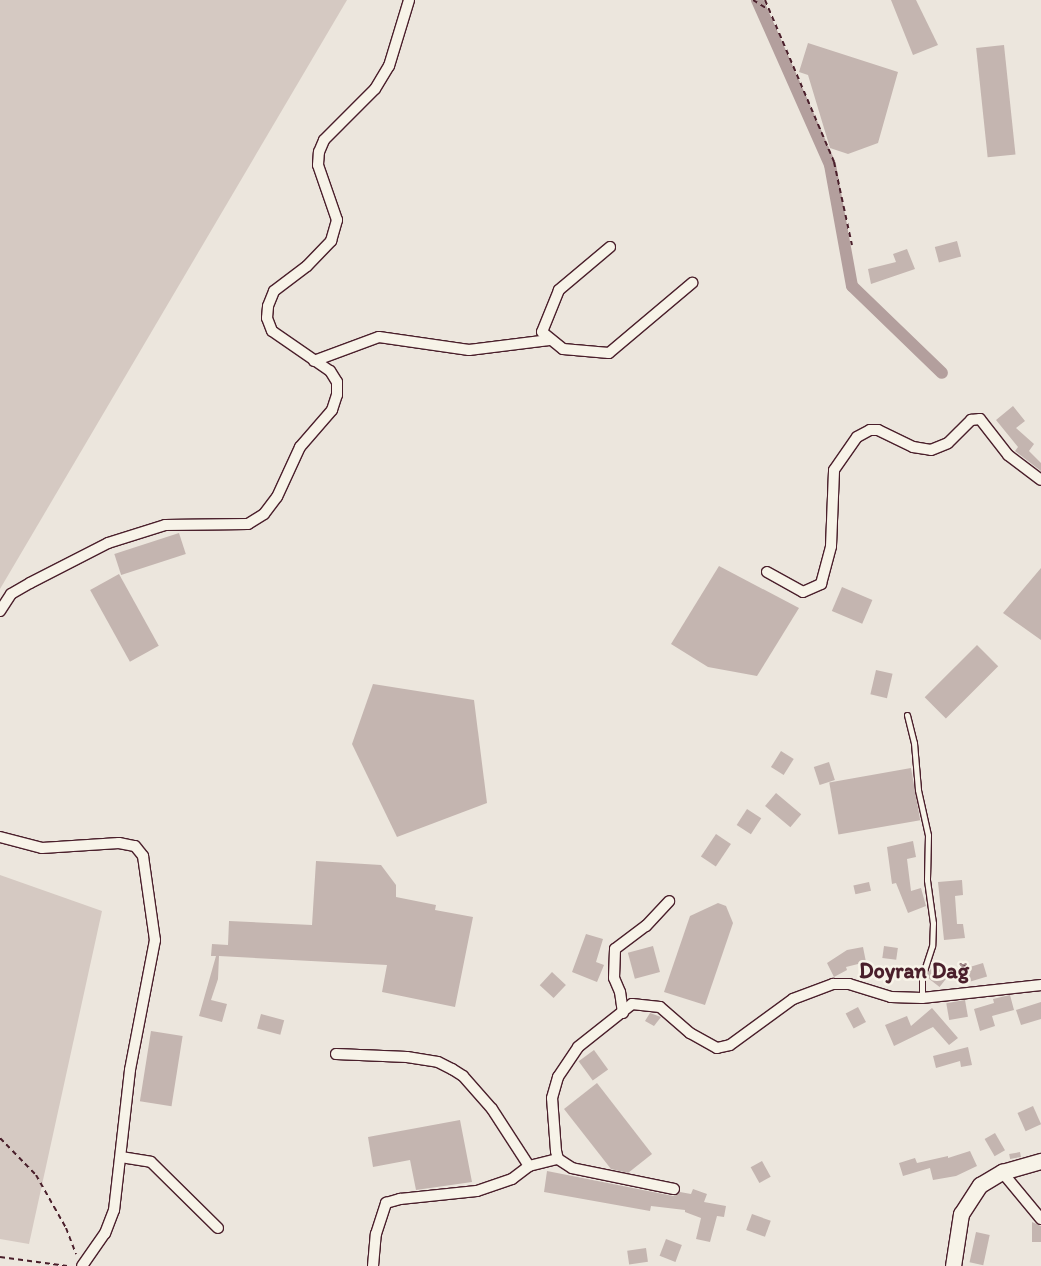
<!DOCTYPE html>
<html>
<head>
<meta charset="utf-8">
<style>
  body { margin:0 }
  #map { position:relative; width:1041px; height:1266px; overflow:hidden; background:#ece6dd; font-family:Itim,sans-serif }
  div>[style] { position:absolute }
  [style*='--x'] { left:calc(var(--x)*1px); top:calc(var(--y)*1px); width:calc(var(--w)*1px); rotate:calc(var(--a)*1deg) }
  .green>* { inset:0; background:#d5c9c2 }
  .canal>* { height:12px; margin:-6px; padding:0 6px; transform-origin:6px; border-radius:6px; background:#b39f9d }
  .building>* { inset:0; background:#c4b5b0; transform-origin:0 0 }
  .path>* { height:2px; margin-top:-1px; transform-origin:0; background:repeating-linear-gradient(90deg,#4a1f2b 0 5px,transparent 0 9px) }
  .roads { filter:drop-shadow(1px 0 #4a1f2b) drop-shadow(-1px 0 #4a1f2b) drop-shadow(0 1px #4a1f2b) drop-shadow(0 -1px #4a1f2b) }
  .lane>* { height:5px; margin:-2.5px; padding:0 2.5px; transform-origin:2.5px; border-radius:2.5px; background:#f7f3e8 }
  .street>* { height:10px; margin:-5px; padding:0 5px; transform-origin:5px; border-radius:5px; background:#f7f3e8 }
  .secondary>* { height:15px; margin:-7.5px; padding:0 7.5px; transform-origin:7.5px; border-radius:7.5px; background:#f7f3e8 }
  span { translate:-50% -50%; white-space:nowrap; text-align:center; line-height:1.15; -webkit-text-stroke:5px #f7f3e8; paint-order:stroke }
  .district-label { font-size:22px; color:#4a1f2b; font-weight:700 }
</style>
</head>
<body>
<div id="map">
  <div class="green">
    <div style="clip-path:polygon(0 0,347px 0,0 589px)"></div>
    <div style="clip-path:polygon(0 875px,102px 911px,29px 1244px,0 1239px)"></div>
  </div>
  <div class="canal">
    <div style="--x:757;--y:0;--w:180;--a:66.1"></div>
    <div style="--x:830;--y:165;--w:123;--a:79.7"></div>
    <div style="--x:852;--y:286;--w:125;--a:44"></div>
  </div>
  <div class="building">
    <div style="clip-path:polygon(891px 0,916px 0,938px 45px,913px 55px)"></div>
    <div style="clip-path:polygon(808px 43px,898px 72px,878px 143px,848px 154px,830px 148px,808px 75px,799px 72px)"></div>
    <div style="left:1004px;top:45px;width:110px;height:28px;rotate:84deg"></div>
    <div style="left:957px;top:241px;width:16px;height:23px;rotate:75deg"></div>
    <div style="clip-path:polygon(907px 249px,915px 269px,871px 284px,868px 269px,896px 262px,893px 254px)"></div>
    <div style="clip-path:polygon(1013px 406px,1025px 421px,1016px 428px,1034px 444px,1029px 451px,1041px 463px,1041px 471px,1015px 451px,1018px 447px,996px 420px)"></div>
    <div style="left:179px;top:533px;width:22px;height:68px;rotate:72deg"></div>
    <div style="clip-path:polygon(719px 566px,799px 608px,757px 676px,708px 667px,671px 644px)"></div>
    <div style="clip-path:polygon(1041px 568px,1041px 640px,1003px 613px)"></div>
    <div style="left:119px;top:574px;width:82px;height:33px;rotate:61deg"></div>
    <div style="left:842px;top:587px;width:33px;height:26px;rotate:23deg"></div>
    <div style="left:977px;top:645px;width:30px;height:74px;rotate:45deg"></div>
    <div style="left:876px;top:670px;width:17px;height:25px;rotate:13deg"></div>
    <div style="clip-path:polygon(373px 684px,474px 700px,487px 803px,397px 837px,352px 744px)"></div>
    <div style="left:781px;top:751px;width:15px;height:19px;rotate:32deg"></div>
    <div style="left:829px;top:762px;width:19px;height:16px;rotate:72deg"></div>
    <div style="left:911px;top:768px;width:53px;height:83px;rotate:80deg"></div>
    <div style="left:776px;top:793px;width:33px;height:17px;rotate:40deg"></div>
    <div style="left:747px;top:809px;width:17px;height:19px;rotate:33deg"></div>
    <div style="left:716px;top:834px;width:18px;height:27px;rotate:34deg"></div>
    <div style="clip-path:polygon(913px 841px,916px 857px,907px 859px,911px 891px,921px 888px,926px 906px,908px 913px,896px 883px,892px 884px,887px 847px)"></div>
    <div style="clip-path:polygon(316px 861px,381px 865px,396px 885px,396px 897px,436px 905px,435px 910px,473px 917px,455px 1007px,382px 992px,387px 965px,219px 956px,218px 979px,211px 1000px,227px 1004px,222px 1022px,199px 1016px,216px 956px,211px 956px,212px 944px,228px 945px,229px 921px,312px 925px)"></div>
    <div style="clip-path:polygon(962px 880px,963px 895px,955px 896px,957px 924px,963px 924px,965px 938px,944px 940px,938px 882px)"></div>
    <div style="left:869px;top:882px;width:9px;height:16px;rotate:77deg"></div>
    <div style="clip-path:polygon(718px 903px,726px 906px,733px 923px,705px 1005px,664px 992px,690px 916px)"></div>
    <div style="clip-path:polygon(586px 934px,603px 939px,596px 962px,604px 965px,597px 982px,572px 972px)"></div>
    <div style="left:653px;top:946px;width:27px;height:26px;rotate:75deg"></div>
    <div style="left:884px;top:946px;width:14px;height:12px;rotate:8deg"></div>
    <div style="clip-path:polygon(863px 947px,866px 962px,846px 967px,847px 970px,834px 977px,827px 963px,847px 950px)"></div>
    <div style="left:983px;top:963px;width:14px;height:26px;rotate:73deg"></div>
    <div style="left:934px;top:965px;width:18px;height:14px;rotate:38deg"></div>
    <div style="left:552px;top:972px;width:19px;height:18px;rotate:43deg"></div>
    <div style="clip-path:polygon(1010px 995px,1014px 1010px,992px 1016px,995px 1026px,980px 1031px,974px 1009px,994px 1003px,993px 999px)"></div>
    <div style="left:965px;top:1000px;width:17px;height:19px;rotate:80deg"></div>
    <div style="clip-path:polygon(1041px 1002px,1041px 1019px,1021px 1025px,1016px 1010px)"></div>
    <div style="left:858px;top:1007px;width:17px;height:14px;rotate:62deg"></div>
    <div style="clip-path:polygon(932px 1008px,958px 1038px,949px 1045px,933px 1027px,894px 1046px,885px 1025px,907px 1016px,911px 1026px)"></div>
    <div style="clip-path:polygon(650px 1013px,661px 1017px,654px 1026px,645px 1021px)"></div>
    <div style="left:261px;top:1014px;width:24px;height:15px;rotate:15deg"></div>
    <div style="left:151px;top:1031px;width:32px;height:71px;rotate:9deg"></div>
    <div style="clip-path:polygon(968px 1047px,972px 1065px,961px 1067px,960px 1061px,936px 1068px,933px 1056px)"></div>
    <div style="left:594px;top:1050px;width:24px;height:19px;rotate:54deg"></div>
    <div style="clip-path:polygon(597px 1083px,652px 1154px,628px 1173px,611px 1169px,564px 1109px)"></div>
    <div style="left:1033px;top:1106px;width:20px;height:17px;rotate:66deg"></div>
    <div style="clip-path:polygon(460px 1120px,472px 1182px,416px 1190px,410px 1160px,373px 1167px,368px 1137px)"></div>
    <div style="left:995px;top:1133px;width:20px;height:12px;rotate:60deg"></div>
    <div style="clip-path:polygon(970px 1151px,977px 1166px,956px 1176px,933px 1180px,930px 1168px,903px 1176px,899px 1163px,915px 1158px,917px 1163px,948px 1156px,948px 1158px)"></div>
    <div style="left:1020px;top:1152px;width:5px;height:11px;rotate:79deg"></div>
    <div style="left:762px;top:1161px;width:18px;height:13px;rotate:61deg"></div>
    <div style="clip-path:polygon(547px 1171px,673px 1196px,680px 1192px,691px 1194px,693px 1189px,707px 1194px,704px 1202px,726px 1206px,724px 1217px,717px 1216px,710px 1242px,696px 1239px,701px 1218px,685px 1212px,685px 1210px,651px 1206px,650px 1211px,544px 1192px)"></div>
    <div style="left:752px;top:1214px;width:20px;height:17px;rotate:20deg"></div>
    <div style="clip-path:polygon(1032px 1222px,1041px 1226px,1041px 1242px,1032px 1242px)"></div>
    <div style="left:976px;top:1232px;width:14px;height:31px;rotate:12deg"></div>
    <div style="left:666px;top:1239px;width:17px;height:18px;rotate:21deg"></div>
    <div style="left:646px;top:1248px;width:14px;height:19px;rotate:82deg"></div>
  </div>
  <div class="path">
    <div style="--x:753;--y:0;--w:15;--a:32"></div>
    <div style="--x:765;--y:0;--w:176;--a:66.9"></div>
    <div style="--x:834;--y:162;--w:85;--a:77.8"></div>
    <div style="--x:0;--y:1138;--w:52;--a:45.8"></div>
    <div style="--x:36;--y:1175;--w:61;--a:60.5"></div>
    <div style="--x:66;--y:1228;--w:28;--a:69"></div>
    <div style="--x:0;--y:1257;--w:68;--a:7.7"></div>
  </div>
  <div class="roads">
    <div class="lane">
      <div style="--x:907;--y:715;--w:29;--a:76"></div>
      <div style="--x:914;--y:743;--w:47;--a:85.1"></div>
      <div style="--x:918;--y:790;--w:46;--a:77.5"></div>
      <div style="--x:928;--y:835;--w:45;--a:91.3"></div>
      <div style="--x:927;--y:880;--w:43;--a:82.1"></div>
      <div style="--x:933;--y:923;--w:23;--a:92"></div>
      <div style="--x:932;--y:946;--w:33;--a:108"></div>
      <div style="--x:922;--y:977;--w:21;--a:90"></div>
    </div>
    <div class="street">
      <div style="--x:610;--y:247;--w:67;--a:139.9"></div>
      <div style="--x:559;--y:290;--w:45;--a:112"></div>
      <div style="--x:542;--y:332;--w:27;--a:39"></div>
      <div style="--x:563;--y:349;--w:46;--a:5"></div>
      <div style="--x:609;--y:353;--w:109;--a:-40.1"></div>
      <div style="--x:314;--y:361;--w:69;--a:-20.3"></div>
      <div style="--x:379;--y:337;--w:91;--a:8.2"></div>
      <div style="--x:469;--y:350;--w:81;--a:-7.1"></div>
      <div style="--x:767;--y:572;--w:41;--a:29.1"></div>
      <div style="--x:803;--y:592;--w:20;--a:-24"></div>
      <div style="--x:821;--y:584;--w:39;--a:-75"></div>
      <div style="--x:831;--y:546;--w:76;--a:-87.7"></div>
      <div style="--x:834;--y:470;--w:40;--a:-55.1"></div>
      <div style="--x:857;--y:437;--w:15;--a:-28"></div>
      <div style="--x:870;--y:430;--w:8;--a:0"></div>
      <div style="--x:878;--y:430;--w:39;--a:26"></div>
      <div style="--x:913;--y:447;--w:18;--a:9"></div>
      <div style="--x:931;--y:450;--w:18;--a:-22"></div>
      <div style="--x:948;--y:443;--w:33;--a:-45"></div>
      <div style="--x:971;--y:420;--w:9;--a:-6"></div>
      <div style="--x:980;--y:419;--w:46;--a:52.1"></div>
      <div style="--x:1008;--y:455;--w:41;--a:37.1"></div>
      <div style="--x:0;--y:611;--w:20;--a:-57"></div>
      <div style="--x:11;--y:594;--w:22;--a:-30"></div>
      <div style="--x:30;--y:583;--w:88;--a:-27.1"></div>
      <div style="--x:108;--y:543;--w:60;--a:-17.5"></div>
      <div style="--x:165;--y:525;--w:83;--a:-0.7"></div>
      <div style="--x:248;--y:524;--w:19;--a:-32"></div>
      <div style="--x:264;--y:514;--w:21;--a:-53"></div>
      <div style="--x:277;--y:497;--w:55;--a:-65.3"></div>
      <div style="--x:300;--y:447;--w:49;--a:-49.1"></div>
      <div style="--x:332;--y:410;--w:16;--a:-72"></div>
      <div style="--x:337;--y:395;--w:13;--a:-90"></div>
      <div style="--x:337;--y:382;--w:13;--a:-122"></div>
      <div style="--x:330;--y:371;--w:70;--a:-145.4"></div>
      <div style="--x:272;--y:331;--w:14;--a:-111"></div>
      <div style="--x:267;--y:318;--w:12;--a:-85"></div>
      <div style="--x:268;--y:306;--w:16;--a:-68"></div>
      <div style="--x:274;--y:291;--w:41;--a:-37.1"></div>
      <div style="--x:307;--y:266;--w:35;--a:-46"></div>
      <div style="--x:331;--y:241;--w:22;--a:-74"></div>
      <div style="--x:337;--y:220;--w:58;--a:-109.1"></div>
      <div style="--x:318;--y:165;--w:13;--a:-86"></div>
      <div style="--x:319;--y:152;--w:13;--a:-67"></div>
      <div style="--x:324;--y:140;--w:72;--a:-45"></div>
      <div style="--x:375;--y:89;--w:27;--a:-59"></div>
      <div style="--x:389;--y:66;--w:69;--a:-73.1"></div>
      <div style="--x:0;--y:837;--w:43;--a:14.7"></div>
      <div style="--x:42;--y:848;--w:77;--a:-3.7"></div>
      <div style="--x:119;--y:843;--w:16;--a:11"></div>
      <div style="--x:135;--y:846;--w:13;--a:51"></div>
      <div style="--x:143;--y:856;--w:85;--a:81.9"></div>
      <div style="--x:155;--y:940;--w:132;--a:100.9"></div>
      <div style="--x:130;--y:1070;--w:141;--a:96.5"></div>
      <div style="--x:114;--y:1210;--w:25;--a:111"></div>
      <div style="--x:105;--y:1233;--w:40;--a:124.9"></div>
      <div style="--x:623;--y:1013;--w:21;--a:-98"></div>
      <div style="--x:620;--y:992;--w:15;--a:-113"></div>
      <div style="--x:614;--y:978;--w:29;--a:-88"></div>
      <div style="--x:615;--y:949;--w:39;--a:-37"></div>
      <div style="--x:646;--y:926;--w:34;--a:-47"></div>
      <div style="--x:336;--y:1054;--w:71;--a:2.4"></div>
      <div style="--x:407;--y:1057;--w:31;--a:9"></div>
      <div style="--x:438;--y:1062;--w:16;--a:27"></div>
      <div style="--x:452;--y:1069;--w:13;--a:32"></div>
      <div style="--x:463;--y:1076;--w:44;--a:48.7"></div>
      <div style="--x:492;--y:1109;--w:68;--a:57"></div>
      <div style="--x:121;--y:1157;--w:30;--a:9"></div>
      <div style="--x:151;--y:1162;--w:94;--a:44.6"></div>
      <div style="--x:1002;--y:1172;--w:61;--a:50.3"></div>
      <div style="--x:674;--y:1189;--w:104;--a:-168.4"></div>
      <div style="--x:572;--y:1168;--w:17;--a:-147"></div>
      <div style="--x:558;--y:1159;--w:8;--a:-104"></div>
      <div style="--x:556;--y:1151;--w:53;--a:-94.3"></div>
      <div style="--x:552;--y:1098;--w:22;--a:-74"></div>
      <div style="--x:558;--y:1077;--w:36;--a:-56"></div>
      <div style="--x:578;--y:1047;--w:69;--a:-38.5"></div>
      <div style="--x:632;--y:1004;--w:28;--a:6"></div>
      <div style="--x:660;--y:1007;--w:40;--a:41"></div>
      <div style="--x:690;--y:1033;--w:31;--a:29"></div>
      <div style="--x:717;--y:1048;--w:13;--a:-13"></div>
      <div style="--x:730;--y:1045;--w:78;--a:-36.1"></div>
      <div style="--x:793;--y:999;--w:43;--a:-20.6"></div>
      <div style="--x:833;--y:984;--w:16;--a:0"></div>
      <div style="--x:849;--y:984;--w:44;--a:17.2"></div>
      <div style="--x:891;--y:997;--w:31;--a:2"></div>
      <div style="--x:922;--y:998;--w:120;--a:-6.2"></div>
      <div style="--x:373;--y:1266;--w:32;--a:-85"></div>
      <div style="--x:376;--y:1234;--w:33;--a:-72"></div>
      <div style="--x:386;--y:1203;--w:15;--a:-16"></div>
      <div style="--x:400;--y:1199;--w:77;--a:-5.9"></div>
      <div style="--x:477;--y:1191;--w:37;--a:-19"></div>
      <div style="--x:512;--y:1179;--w:21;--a:-37"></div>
      <div style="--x:529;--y:1166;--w:30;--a:-14"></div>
    </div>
    <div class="secondary">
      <div style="--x:953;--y:1266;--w:53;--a:-81.3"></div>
      <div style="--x:961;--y:1214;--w:35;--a:-57"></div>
      <div style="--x:980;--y:1185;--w:26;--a:-31"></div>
      <div style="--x:1002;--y:1172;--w:41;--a:-15.8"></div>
    </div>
  </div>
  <div class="district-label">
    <span style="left:914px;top:971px">Doyran Dağ</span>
  </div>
</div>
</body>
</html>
